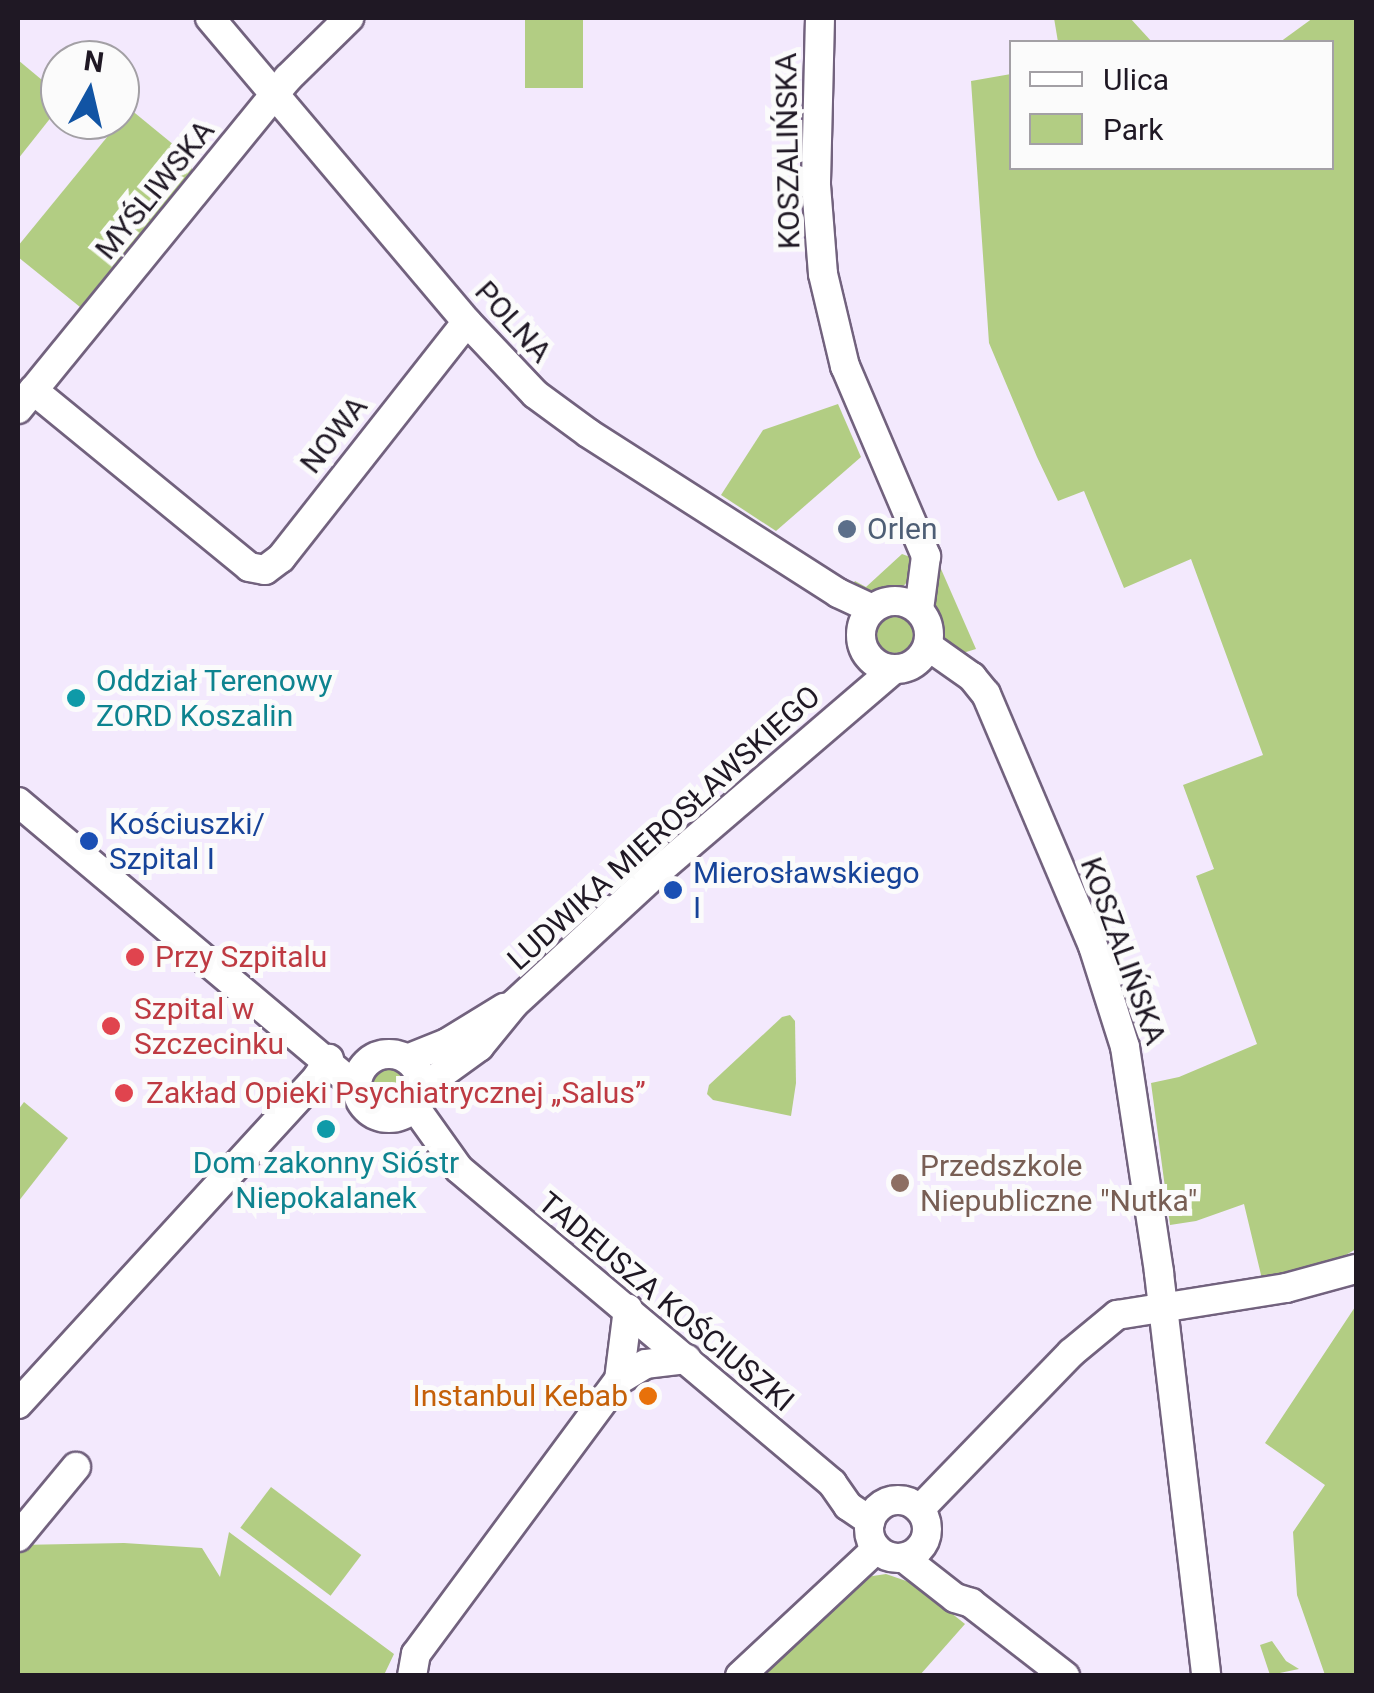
<!DOCTYPE html>
<html>
<head>
<meta charset="utf-8">
<style>
  body { margin:0 }
  #map { position:relative; width:1374px; height:1693px; overflow:hidden; background:#f3e9fd; font-family:Roboto,sans-serif }
  div>[style] { position:absolute }
  [style*='--x'] { left:calc(var(--x)*1px); top:calc(var(--y)*1px); width:calc(var(--w)*1px); rotate:calc(var(--a)*1deg) }
  .green>* { inset:0; background:#b2cd83; transform-origin:0 0 }
  .round { border-radius:50% }
  .roads { filter:drop-shadow(2px 0 #72627e) drop-shadow(-2px 0 #72627e) drop-shadow(0 2px #72627e) drop-shadow(0 -2px #72627e) }
  .minor>* { height:28px; margin:-14px; padding:0 14px; transform-origin:14px; border-radius:14px; background:#fff }
  .minor>.ring { margin:-14px; padding:0; box-sizing:content-box; background:none; border:28px solid #fff; border-radius:50% }
  .dots>* { width:28px; height:28px; translate:-50% -50%; box-sizing:border-box; border:5px solid #fbfbfb; border-radius:50% }
  span { translate:-50% -50%; white-space:nowrap; text-align:center; line-height:1.15; -webkit-text-stroke:10px #fbfbfb; paint-order:stroke }
  .street-label { font-size:30px; color:#1f1824 }
  .service-label { font-size:30px; color:#4e5e75 }
  .left { translate:0 -50%; text-align:left }
  .culture-label { font-size:30px; color:#0d838f }
  .transit-label { font-size:30px; color:#164399 }
  .health-label { font-size:30px; color:#be3a42 }
  .education-label { font-size:30px; color:#785e54 }
  .food-label { font-size:30px; color:#c56008 }
  .right { translate:-100% -50%; text-align:right }
  .frame { position:absolute; inset:0; border:20px solid #1f1824; pointer-events:none }
  .legend { position:absolute; left:1009px; top:40px; width:325px; height:130px; box-sizing:border-box; background:#fbfbfb; border:2px solid #a3a0a5; margin:0; padding:12px 18px; list-style:none; font-size:30px; color:#1f1824 }
  .legend li { display:flex; align-items:center; gap:20px; height:50px }
  .legend b { width:50px; border:2px solid #a3a0a5 }
  .north { position:absolute; left:40px; top:40px; width:100px; height:100px; box-sizing:border-box; background:#fbfbfb; border:2px solid #a3a0a5; border-radius:50%; rotate:8deg; font-size:28px; font-weight:700; line-height:40px; text-align:center; color:#1f1824 }
  .north::after { content:''; display:block; margin:auto; width:35px; height:45px; background:#1154a4; clip-path:polygon(50% 0,100% 100%,50% 72%,0 100%) }
</style>
</head>
<body>
<div id="map">
  <div class="green">
    <div style="left:525px;top:18px;width:58px;height:70px"></div>
    <div style="clip-path:polygon(1054px 18px,1130px 18px,1152px 42px,1058px 42px)"></div>
    <div style="clip-path:polygon(1313px 18px,1356px 18px,1356px 1249px,1339px 1259px,1262px 1279px,1244px 1204px,1196px 1221px,1170px 1225px,1151px 1083px,1179px 1077px,1257px 1044px,1196px 876px,1214px 869px,1183px 785px,1263px 755px,1191px 559px,1124px 588px,1084px 491px,1058px 501px,1037px 457px,989px 343px,971px 81px,1011px 74px,1012px 168px,1332px 168px,1332px 42px,1280px 42px)"></div>
    <div style="clip-path:polygon(18px 60px,60px 95px,60px 106px,18px 159px)"></div>
    <div style="clip-path:polygon(130px 109px,191px 159px,192px 171px,80px 307px,18px 257px,18px 246px)"></div>
    <div style="clip-path:polygon(838px 404px,861px 457px,776px 531px,721px 495px,763px 430px)"></div>
    <div style="clip-path:polygon(902px 554px,913px 558px,911px 578px,894px 596px,878px 599px,852px 585px,855px 581px,866px 587px)"></div>
    <div style="clip-path:polygon(941px 569px,976px 649px,953px 656px,937px 639px,930px 619px,935px 574px)"></div>
    <div class="round" style="left:877px;top:617px;width:36px;height:36px"></div>
    <div style="clip-path:polygon(790px 1015px,795px 1021px,796px 1083px,791px 1116px,713px 1100px,707px 1094px,709px 1085px,782px 1017px)"></div>
    <div class="round" style="left:370px;top:1067px;width:38px;height:38px"></div>
    <div style="clip-path:polygon(24px 1102px,68px 1138px,18px 1202px,18px 1110px)"></div>
    <div style="clip-path:polygon(1355px 1307px,1356px 1675px,1325px 1675px,1297px 1595px,1293px 1532px,1325px 1485px,1265px 1443px)"></div>
    <div style="left:271px;top:1487px;width:113px;height:51px;rotate:37deg"></div>
    <div style="clip-path:polygon(229px 1532px,394px 1654px,384px 1675px,18px 1675px,18px 1545px,124px 1543px,202px 1548px,220px 1577px)"></div>
    <div style="clip-path:polygon(886px 1574px,915px 1584px,965px 1624px,920px 1675px,761px 1676px,851px 1587px,866px 1577px)"></div>
    <div style="clip-path:polygon(1272px 1641px,1286px 1661px,1299px 1669px,1270px 1675px,1260px 1645px)"></div>
  </div>
  <div class="roads">
    <div class="minor">
      <div style="--x:210;--y:18;--w:398;--a:49.8"></div>
      <div style="--x:467;--y:322;--w:99;--a:46.6"></div>
      <div style="--x:535;--y:394;--w:66;--a:36.3"></div>
      <div style="--x:588;--y:433;--w:297;--a:32.6"></div>
      <div style="--x:838;--y:593;--w:38;--a:25"></div>
      <div style="--x:820;--y:18;--w:167;--a:91.4"></div>
      <div style="--x:816;--y:185;--w:89;--a:85.5"></div>
      <div style="--x:823;--y:274;--w:95;--a:76.6"></div>
      <div style="--x:845;--y:366;--w:207;--a:66.9"></div>
      <div style="--x:926;--y:556;--w:54;--a:97.4"></div>
      <div style="--x:33;--y:390;--w:279;--a:39.3"></div>
      <div style="--x:249;--y:567;--w:16;--a:11"></div>
      <div style="--x:265;--y:570;--w:20;--a:-37"></div>
      <div style="--x:281;--y:558;--w:300;--a:-51.8"></div>
      <div style="--x:18;--y:409;--w:427;--a:-50.8"></div>
      <div style="--x:288;--y:78;--w:86;--a:-44.5"></div>
      <div class="ring" style="left:861px;top:601px;width:40px;height:40px"></div>
      <div style="--x:928;--y:646;--w:54;--a:35.2"></div>
      <div style="--x:972;--y:677;--w:22;--a:51"></div>
      <div style="--x:986;--y:694;--w:274;--a:67"></div>
      <div style="--x:1093;--y:946;--w:106;--a:72.4"></div>
      <div style="--x:1125;--y:1047;--w:229;--a:81.4"></div>
      <div style="--x:1159;--y:1273;--w:406;--a:83.3"></div>
      <div style="--x:18;--y:802;--w:443;--a:40.1"></div>
      <div class="ring" style="left:357px;top:1054px;width:36px;height:36px"></div>
      <div style="--x:407;--y:1059;--w:43;--a:-21.8"></div>
      <div style="--x:447;--y:1043;--w:67;--a:-31.6"></div>
      <div style="--x:421;--y:1089;--w:72;--a:-35.9"></div>
      <div style="--x:479;--y:1047;--w:55;--a:-50.9"></div>
      <div style="--x:514;--y:1004;--w:193;--a:-42.7"></div>
      <div style="--x:656;--y:873;--w:312;--a:-40.6"></div>
      <div style="--x:414;--y:1106;--w:77;--a:54.5"></div>
      <div style="--x:459;--y:1169;--w:488;--a:40.1"></div>
      <div style="--x:832;--y:1483;--w:28;--a:55"></div>
      <div style="--x:848;--y:1506;--w:27;--a:34"></div>
      <div style="--x:619;--y:1380;--w:72;--a:-82.8"></div>
      <div style="--x:18;--y:1404;--w:441;--a:-47.5"></div>
      <div style="--x:316;--y:1079;--w:24;--a:-57"></div>
      <div class="ring" style="left:869px;top:1500px;width:30px;height:30px"></div>
      <div style="--x:920;--y:1509;--w:217;--a:-45.9"></div>
      <div style="--x:1071;--y:1353;--w:60;--a:-39.6"></div>
      <div style="--x:1117;--y:1315;--w:171;--a:-9.1"></div>
      <div style="--x:1286;--y:1288;--w:73;--a:-15.2"></div>
      <div style="--x:18;--y:1537;--w:91;--a:-50.4"></div>
      <div style="--x:904;--y:1558;--w:65;--a:38.1"></div>
      <div style="--x:955;--y:1598;--w:17;--a:17"></div>
      <div style="--x:971;--y:1603;--w:119;--a:37.8"></div>
      <div style="--x:412;--y:1676;--w:22;--a:-80"></div>
      <div style="--x:416;--y:1654;--w:341;--a:-53.5"></div>
      <div style="--x:619;--y:1380;--w:31;--a:-31"></div>
      <div style="--x:646;--y:1364;--w:41;--a:-7"></div>
      <div style="--x:740;--y:1676;--w:186;--a:-43"></div>
    </div>
  </div>
  <div class="dots">
    <div style="left:847px;top:529px;background:#5c6f8a"></div>
    <div style="left:76px;top:698px;background:#0f9aa8"></div>
    <div style="left:89px;top:841px;background:#1a4fb4"></div>
    <div style="left:673px;top:890px;background:#1a4fb4"></div>
    <div style="left:135px;top:957px;background:#e0444e"></div>
    <div style="left:111px;top:1026px;background:#e0444e"></div>
    <div style="left:124px;top:1093px;background:#e0444e"></div>
    <div style="left:326px;top:1129px;background:#0f9aa8"></div>
    <div style="left:900px;top:1183px;background:#8d6e63"></div>
    <div style="left:648px;top:1396px;background:#e8710a"></div>
  </div>
  <div class="street-label">
    <span style="left:788px;top:151px;rotate:-91deg">KOSZALIŃSKA</span>
    <span style="left:155px;top:190px;rotate:-51deg">MYŚLIWSKA</span>
    <span style="left:513px;top:322px;rotate:48deg">POLNA</span>
    <span style="left:334px;top:435px;rotate:-52deg">NOWA</span>
    <span style="left:664px;top:828px;rotate:-42deg">LUDWIKA MIEROSŁAWSKIEGO</span>
    <span style="left:1123px;top:951px;rotate:70deg">KOSZALIŃSKA</span>
    <span style="left:666px;top:1302px;rotate:40deg">TADEUSZA KOŚCIUSZKI</span>
  </div>
  <div class="service-label">
    <span class="left" style="left:867px;top:529px">Orlen</span>
  </div>
  <div class="culture-label">
    <span class="left" style="left:96px;top:698px">Oddział Terenowy<br>ZORD Koszalin</span>
    <span style="left:326px;top:1180px">Dom zakonny Sióstr<br>Niepokalanek</span>
  </div>
  <div class="transit-label">
    <span class="left" style="left:109px;top:841px">Kościuszki/<br>Szpital I</span>
    <span class="left" style="left:693px;top:890px">Mierosławskiego<br>I</span>
  </div>
  <div class="health-label">
    <span class="left" style="left:155px;top:957px">Przy Szpitalu</span>
    <span class="left" style="left:134px;top:1026px">Szpital w<br>Szczecinku</span>
    <span class="left" style="left:146px;top:1093px">Zakład Opieki Psychiatrycznej „Salus”</span>
  </div>
  <div class="education-label">
    <span class="left" style="left:920px;top:1183px">Przedszkole<br>Niepubliczne "Nutka"</span>
  </div>
  <div class="food-label">
    <span class="right" style="left:628px;top:1396px">Instanbul Kebab</span>
  </div>
  <div class="frame"></div>
  <ul class="legend">
  <li><b style="height:12px;background:#fff"></b>Ulica</li>
  <li><b style="height:28px;background:#b2cd83"></b>Park</li>
  </ul>
  <div class="north">N</div>
</div>
</body>
</html>
